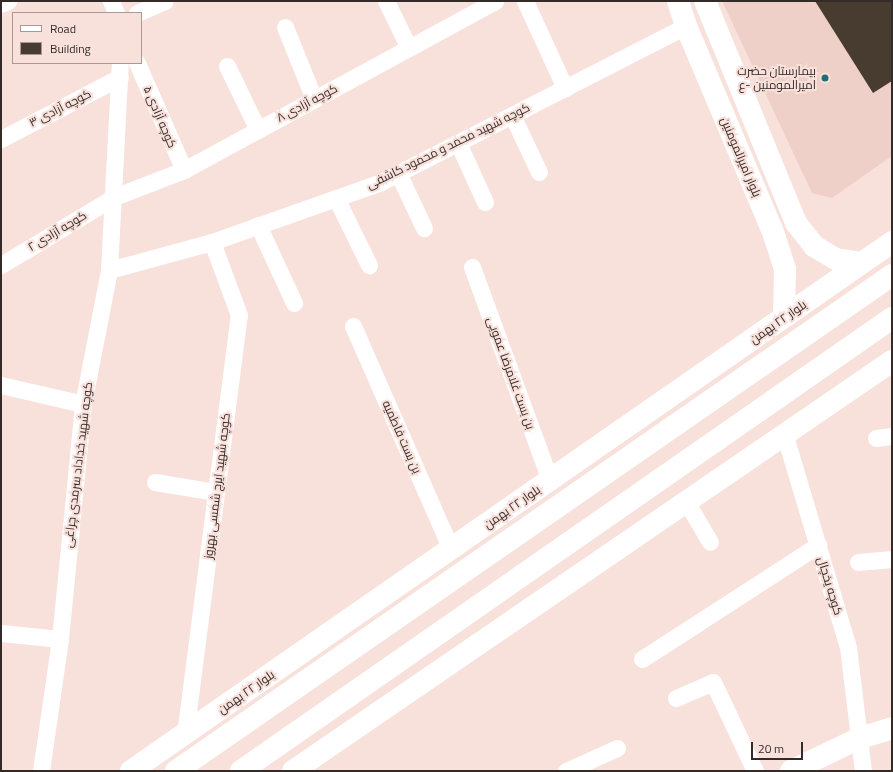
<!DOCTYPE html>
<html>
<head>
<meta charset="utf-8">
<style>
  body { margin:0 }
  #map { position:relative; width:893px; height:772px; overflow:hidden; background:#f8e0db; font-family:"Titillium Web",Cairo,sans-serif }
  div>[style] { position:absolute }
  [style*='--x'] { left:calc(var(--x)*1px); top:calc(var(--y)*1px); width:calc(var(--w)*1px); rotate:calc(var(--a)*1deg) }
  .built>* { inset:0; background:#efd0c9 }
  .building>* { inset:0; background:#483b2f }
  .street>* { height:17px; margin:-8.5px; padding:0 8.5px; transform-origin:8.5px; border-radius:8.5px; background:#fff }
  .secondary>* { height:22px; margin:-11px; padding:0 11px; transform-origin:11px; border-radius:11px; background:#fff }
  .primary>* { height:22px; margin:-11px; padding:0 11px; transform-origin:11px; border-radius:11px; background:#fff }
  .dots>* { width:11px; height:11px; translate:-50% -50%; box-sizing:border-box; border:2px solid #f8e0db; border-radius:50% }
  span { translate:-50% -50%; white-space:nowrap; text-align:center; line-height:1.15; -webkit-text-stroke:4px #f8e0db; paint-order:stroke }
  .poi-label { font-size:12px; color:#342b29 }
  .right { translate:-100% -50%; text-align:right }
  .street-label { font-size:12px; color:#342b29 }
  .frame { position:absolute; inset:0; border:2px solid #342b29; pointer-events:none }
  .legend { position:absolute; left:12px; top:12px; width:130px; height:52px; box-sizing:border-box; background:#f8e0db; border:1px solid #aa9894; margin:0; padding:5px 7px; list-style:none; font-size:12px; color:#342b29 }
  .legend li { display:flex; align-items:center; gap:8px; height:20px }
  .legend b { width:20px; border:1px solid #aa9894 }
  .scale { position:absolute; left:751px; top:742px; width:52px; height:18px; box-sizing:border-box; border:2px solid #342b29; border-top:0; padding-left:5px; font-size:12px; line-height:14px; white-space:nowrap; color:#342b29; -webkit-text-stroke:3px #f8e0db; paint-order:stroke }
</style>
</head>
<body>
<div id="map">
  <div class="built">
    <div style="clip-path:polygon(722px 1px,892px 1px,892px 156px,832px 198px,812px 193px)"></div>
  </div>
  <div class="building">
    <div style="clip-path:polygon(815px 1px,892px 1px,892px 81px,873px 93px)"></div>
  </div>
  <div class="street">
    <div style="--x:111;--y:1;--w:13;--a:67"></div>
    <div style="--x:386;--y:1;--w:52;--a:63.9"></div>
    <div style="--x:525;--y:1;--w:96;--a:65.3"></div>
    <div style="--x:1;--y:4;--w:8;--a:-23"></div>
    <div style="--x:137;--y:13;--w:30;--a:-23"></div>
    <div style="--x:285;--y:27;--w:78;--a:68.1"></div>
    <div style="--x:137;--y:63;--w:117;--a:66.3"></div>
    <div style="--x:227;--y:66;--w:71;--a:64.2"></div>
    <div style="--x:512;--y:115;--w:63;--a:64.7"></div>
    <div style="--x:1;--y:139;--w:134;--a:-27.5"></div>
    <div style="--x:458;--y:143;--w:65;--a:65.4"></div>
    <div style="--x:398;--y:173;--w:61;--a:64.7"></div>
    <div style="--x:336;--y:198;--w:75;--a:63.8"></div>
    <div style="--x:258;--y:225;--w:86;--a:65.2"></div>
    <div style="--x:1;--y:265;--w:132;--a:-31"></div>
    <div style="--x:114;--y:197;--w:75;--a:-21.1"></div>
    <div style="--x:184;--y:170;--w:354;--a:-28.5"></div>
    <div style="--x:472;--y:267;--w:227;--a:69.9"></div>
    <div style="--x:109;--y:270;--w:107;--a:-15.2"></div>
    <div style="--x:212;--y:242;--w:179;--a:-19.5"></div>
    <div style="--x:381;--y:182;--w:343;--a:-27.1"></div>
    <div style="--x:353;--y:326;--w:244;--a:66.3"></div>
    <div style="--x:1;--y:385;--w:84;--a:13"></div>
    <div style="--x:785;--y:436;--w:220;--a:73.4"></div>
    <div style="--x:848;--y:647;--w:125;--a:83.1"></div>
    <div style="--x:876;--y:438;--w:16;--a:-7"></div>
    <div style="--x:155;--y:482;--w:62;--a:9.3"></div>
    <div style="--x:687;--y:503;--w:45;--a:59.5"></div>
    <div style="--x:858;--y:562;--w:34;--a:-5"></div>
    <div style="--x:1;--y:633;--w:59;--a:5.8"></div>
    <div style="--x:642;--y:659;--w:210;--a:-32.9"></div>
    <div style="--x:676;--y:698;--w:40;--a:-23.4"></div>
    <div style="--x:713;--y:682;--w:98;--a:64.7"></div>
    <div style="--x:185;--y:735;--w:423;--a:-82.7"></div>
    <div style="--x:239;--y:315;--w:78;--a:-110.3"></div>
    <div style="--x:41;--y:771;--w:133;--a:-81.8"></div>
    <div style="--x:60;--y:639;--w:236;--a:-84.4"></div>
    <div style="--x:83;--y:404;--w:136;--a:-79"></div>
    <div style="--x:109;--y:270;--w:207;--a:-87"></div>
    <div style="--x:566;--y:771;--w:56;--a:-24.3"></div>
  </div>
  <div class="secondary">
    <div style="--x:678;--y:1;--w:26;--a:72"></div>
    <div style="--x:686;--y:26;--w:224;--a:67.1"></div>
    <div style="--x:773;--y:232;--w:39;--a:72"></div>
    <div style="--x:785;--y:269;--w:48;--a:91.2"></div>
    <div style="--x:705;--y:1;--w:240;--a:67.7"></div>
    <div style="--x:796;--y:223;--w:29;--a:52"></div>
    <div style="--x:814;--y:246;--w:26;--a:31"></div>
    <div style="--x:836;--y:259;--w:25;--a:9"></div>
    <div style="--x:131;--y:771;--w:927;--a:-34.8"></div>
    <div style="--x:293;--y:771;--w:726;--a:-34.39"></div>
    <div style="--x:791;--y:771;--w:76;--a:-25.6"></div>
    <div style="--x:860;--y:738;--w:34;--a:-17"></div>
  </div>
  <div class="primary">
    <div style="--x:176;--y:771;--w:871;--a:-34.71"></div>
    <div style="--x:241;--y:771;--w:793;--a:-34.83"></div>
  </div>
  <div class="dots">
    <div style="left:825px;top:78px;background:#216d73"></div>
  </div>
  <div class="poi-label">
    <span class="right" style="left:816px;top:78px">بیمارستان حضرت<br>امیرالمومنین -ع</span>
  </div>
  <div class="street-label">
    <span style="left:307px;top:103px;rotate:-28deg">کوچه آزادی ۸</span>
    <span style="left:60px;top:108px;rotate:-27deg">کوچه آزادی ۳</span>
    <span style="left:160px;top:117px;rotate:67deg">کوچه آزادی ۵</span>
    <span style="left:448px;top:146px;rotate:-26deg">کوچه شهید محمد و محمود کاشفی</span>
    <span style="left:741px;top:157px;rotate:67deg">بلوار امیرالمومنین</span>
    <span style="left:57px;top:231px;rotate:-31deg">کوچه آزادی ۲</span>
    <span style="left:778px;top:322px;rotate:-35deg">بلوار ۲۲ بهمن</span>
    <span style="left:511px;top:373px;rotate:70deg">بن بست غلامرضا عمویی</span>
    <span style="left:402px;top:437px;rotate:66deg">بن بست فاطمیه</span>
    <span style="left:78px;top:465px;rotate:-83deg">کوچه شهید خداداد سرمدی چراغی</span>
    <span style="left:217px;top:486px;rotate:-83deg">کوچه شهید ایرج شمسی بهروز</span>
    <span style="left:512px;top:507px;rotate:-35deg">بلوار ۲۲ بهمن</span>
    <span style="left:830px;top:586px;rotate:73deg">کوچه یخچال</span>
    <span style="left:246px;top:692px;rotate:-35deg">بلوار ۲۲ بهمن</span>
  </div>
  <div class="frame"></div>
  <ul class="legend">
  <li><b style="height:5px;background:#fff"></b>Road</li>
  <li><b style="height:11px;background:#483b2f"></b>Building</li>
  </ul>
  <div class="scale">20 m</div>
</div>
</body>
</html>
